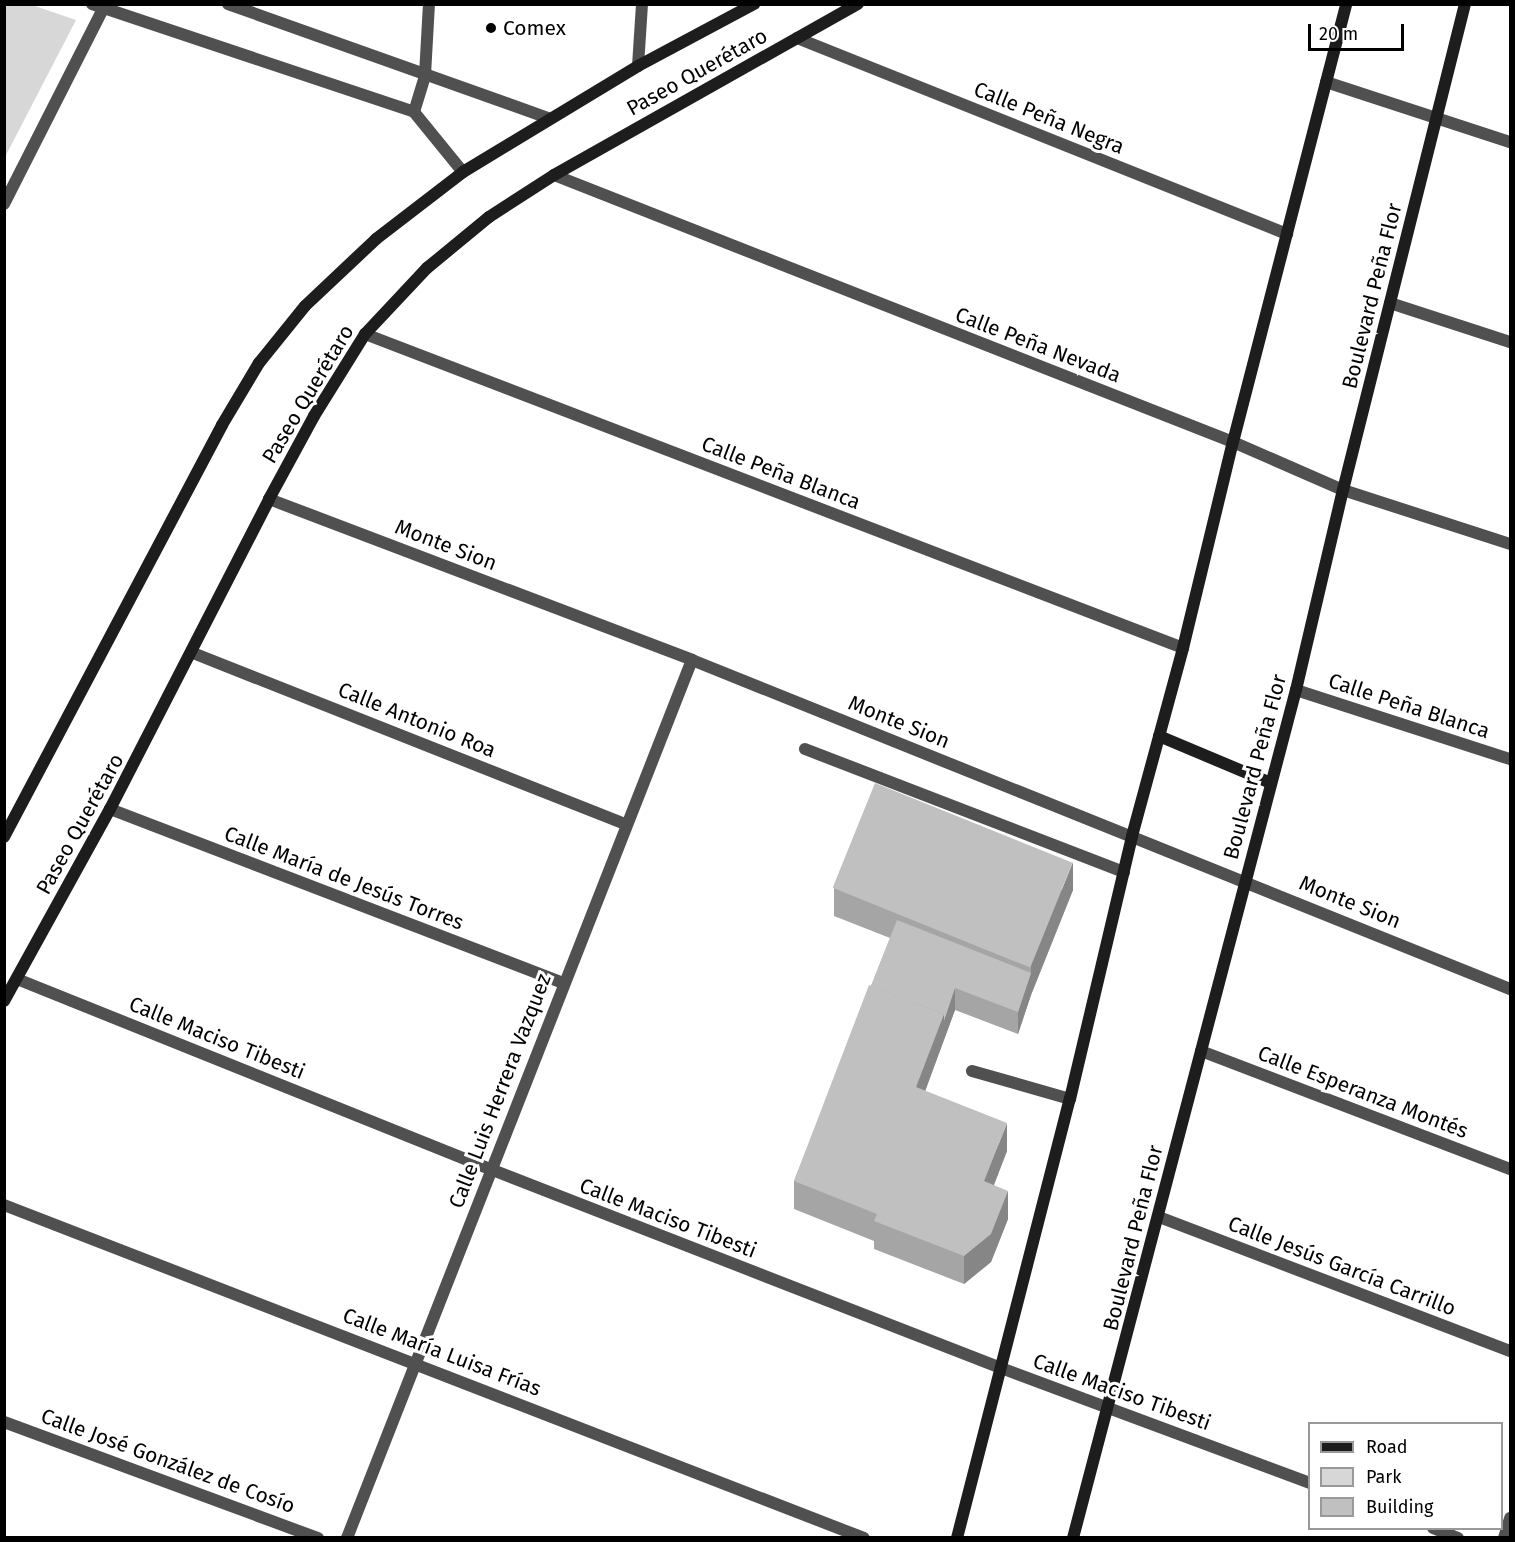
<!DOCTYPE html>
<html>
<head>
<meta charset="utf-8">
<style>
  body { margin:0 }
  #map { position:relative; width:1515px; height:1542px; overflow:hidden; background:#fff; font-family:"Fira Sans",sans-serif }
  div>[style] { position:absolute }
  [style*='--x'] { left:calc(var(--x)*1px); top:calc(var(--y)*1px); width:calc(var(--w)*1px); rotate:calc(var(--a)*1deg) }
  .green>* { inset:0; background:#d7d7d7 }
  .service>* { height:12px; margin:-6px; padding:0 6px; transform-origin:6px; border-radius:6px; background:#505050 }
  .minor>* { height:12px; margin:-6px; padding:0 6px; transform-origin:6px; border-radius:6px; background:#505050 }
  .tertiary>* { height:12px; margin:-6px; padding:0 6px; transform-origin:6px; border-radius:6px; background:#505050 }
  .secondary>* { height:12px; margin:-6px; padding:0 6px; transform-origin:6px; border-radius:6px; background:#1d1d1d }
  .wall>* { inset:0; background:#a5a5a5 }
  .shaded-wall>* { inset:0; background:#868686 }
  .building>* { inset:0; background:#c0c0c0; transform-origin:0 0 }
  .dots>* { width:16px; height:16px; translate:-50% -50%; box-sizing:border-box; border:3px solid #fff; border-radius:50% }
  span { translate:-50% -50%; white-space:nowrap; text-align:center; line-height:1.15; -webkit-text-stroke:6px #fff; paint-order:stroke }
  .poi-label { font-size:21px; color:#000 }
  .left { translate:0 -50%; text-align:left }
  .street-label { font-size:21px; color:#000 }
  .frame { position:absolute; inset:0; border:6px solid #000; pointer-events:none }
  .legend { position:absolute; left:1308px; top:1422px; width:195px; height:108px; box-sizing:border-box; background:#fff; border:2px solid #999; margin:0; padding:8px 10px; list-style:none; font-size:18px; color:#000 }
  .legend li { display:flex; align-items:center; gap:12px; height:30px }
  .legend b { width:30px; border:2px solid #999 }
  .scale { position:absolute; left:1308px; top:24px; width:96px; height:27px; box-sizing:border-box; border:3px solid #000; border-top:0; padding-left:8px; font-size:18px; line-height:21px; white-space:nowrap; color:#000; -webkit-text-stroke:4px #fff; paint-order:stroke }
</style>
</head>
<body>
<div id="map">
  <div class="green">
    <div style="clip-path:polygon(5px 4px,32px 5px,76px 20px,5px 157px)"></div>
  </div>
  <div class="service">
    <div style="--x:805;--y:749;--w:342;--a:21.1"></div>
    <div style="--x:972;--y:1071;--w:102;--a:15.9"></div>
  </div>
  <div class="minor">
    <div style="--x:92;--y:4;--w:340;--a:18.5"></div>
    <div style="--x:414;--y:112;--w:77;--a:50.8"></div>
    <div style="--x:228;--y:4;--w:340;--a:19.6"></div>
    <div style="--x:797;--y:38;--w:528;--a:21.8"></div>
    <div style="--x:638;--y:66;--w:62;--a:-86.3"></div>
    <div style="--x:1326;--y:82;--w:194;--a:18.1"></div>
    <div style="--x:414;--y:112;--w:39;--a:-73"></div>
    <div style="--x:425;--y:75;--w:71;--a:-86.8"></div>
    <div style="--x:554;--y:175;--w:730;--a:21.47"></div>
    <div style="--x:1233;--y:442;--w:120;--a:23.6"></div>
    <div style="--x:1343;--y:490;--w:176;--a:17.9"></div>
    <div style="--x:4;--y:204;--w:219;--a:-63.1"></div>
    <div style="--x:1390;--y:303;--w:126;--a:18"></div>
    <div style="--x:365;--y:334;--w:876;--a:21"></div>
    <div style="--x:193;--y:653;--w:466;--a:21.6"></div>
    <div style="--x:1296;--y:690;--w:225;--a:17.9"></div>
    <div style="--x:110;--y:809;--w:485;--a:21"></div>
    <div style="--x:17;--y:979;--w:510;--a:21.88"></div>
    <div style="--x:490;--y:1169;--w:548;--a:21.28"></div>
    <div style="--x:1001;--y:1368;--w:330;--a:20.4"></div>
    <div style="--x:1201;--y:1051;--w:331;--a:20.9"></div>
    <div style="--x:4;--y:1205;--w:922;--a:21.17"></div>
    <div style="--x:1159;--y:1217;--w:376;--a:20.9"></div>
    <div style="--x:4;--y:1422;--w:335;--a:20.3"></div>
    <div style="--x:1433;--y:1528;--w:27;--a:22"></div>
    <div style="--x:347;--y:1538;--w:943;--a:-68.55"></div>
    <div style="--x:1504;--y:1538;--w:21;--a:-73"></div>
  </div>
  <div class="tertiary">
    <div style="--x:269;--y:499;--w:453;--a:20.8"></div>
    <div style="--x:692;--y:660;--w:882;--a:21.91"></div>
  </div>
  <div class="secondary">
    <div style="--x:1159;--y:736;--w:121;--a:22.8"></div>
    <div style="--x:4;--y:837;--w:466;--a:-62.1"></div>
    <div style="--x:222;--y:425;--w:72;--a:-59.2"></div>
    <div style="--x:259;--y:363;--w:73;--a:-51.1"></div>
    <div style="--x:305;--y:306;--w:98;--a:-43.3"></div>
    <div style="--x:376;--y:239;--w:110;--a:-37.6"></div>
    <div style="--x:463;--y:172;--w:205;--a:-31.2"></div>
    <div style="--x:638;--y:66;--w:132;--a:-28.1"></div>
    <div style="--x:4;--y:1001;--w:219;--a:-61.1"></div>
    <div style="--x:110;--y:809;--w:348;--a:-62.8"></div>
    <div style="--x:269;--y:499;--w:94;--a:-61.5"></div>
    <div style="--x:314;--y:416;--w:97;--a:-58.1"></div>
    <div style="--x:365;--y:334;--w:91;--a:-46.8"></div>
    <div style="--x:427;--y:268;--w:80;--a:-39.4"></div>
    <div style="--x:489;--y:217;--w:77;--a:-32.9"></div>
    <div style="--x:554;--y:175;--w:349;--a:-29.4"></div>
    <div style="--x:957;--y:1538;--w:453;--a:-75.6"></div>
    <div style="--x:1070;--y:1099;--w:270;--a:-76.7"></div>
    <div style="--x:1132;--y:836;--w:195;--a:-74.8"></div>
    <div style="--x:1183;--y:648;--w:212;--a:-76.4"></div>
    <div style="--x:1233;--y:442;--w:452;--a:-75.5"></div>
    <div style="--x:1073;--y:1538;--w:877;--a:-75.27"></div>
    <div style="--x:1296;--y:690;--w:205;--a:-76.8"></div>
    <div style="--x:1343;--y:490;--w:501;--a:-75.91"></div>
  </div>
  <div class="wall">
    <div style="clip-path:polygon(834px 888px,1073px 890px,1031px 995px,1018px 1034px,955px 1010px,925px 1091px,1007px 1151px,994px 1185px,1008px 1219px,991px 1262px,964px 1284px,874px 1249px,874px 1241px,794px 1209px,794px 1181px,890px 938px,834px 916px)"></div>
  </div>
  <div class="shaded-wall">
    <div style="clip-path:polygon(1073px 862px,1073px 890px,1031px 995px,1018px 1034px,1018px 1012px,1031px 973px,1031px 966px)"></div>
    <div style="clip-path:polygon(955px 988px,955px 1010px,916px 1116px,916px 1087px,944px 1014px)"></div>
    <div style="clip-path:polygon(1007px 1123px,1007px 1151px,984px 1210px,984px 1181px)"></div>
    <div style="clip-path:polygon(1008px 1191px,1008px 1219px,991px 1262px,964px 1284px,964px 1256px)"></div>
  </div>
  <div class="building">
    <div style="left:875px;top:783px;width:213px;height:113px;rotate:22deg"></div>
    <div style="clip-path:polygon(897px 920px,1031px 973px,1018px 1012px,955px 988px,944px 1021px,944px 1014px,871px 986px)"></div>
    <div style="clip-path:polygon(869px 985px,944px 1014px,916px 1087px,1007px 1123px,984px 1181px,1008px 1191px,991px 1234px,964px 1256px,874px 1221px,877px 1214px,794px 1181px)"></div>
  </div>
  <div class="dots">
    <div style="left:491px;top:28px;background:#000"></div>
  </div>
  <div class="poi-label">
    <span class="left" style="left:503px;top:28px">Comex</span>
  </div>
  <div class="street-label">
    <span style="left:697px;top:72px;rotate:-29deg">Paseo Querétaro</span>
    <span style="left:1049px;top:118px;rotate:22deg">Calle Peña Negra</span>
    <span style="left:1372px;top:296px;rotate:-76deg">Boulevard Peña Flor</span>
    <span style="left:1038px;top:345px;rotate:21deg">Calle Peña Nevada</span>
    <span style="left:308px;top:394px;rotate:-59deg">Paseo Querétaro</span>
    <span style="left:781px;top:473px;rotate:21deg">Calle Peña Blanca</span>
    <span style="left:446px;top:545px;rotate:21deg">Monte Sion</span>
    <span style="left:1409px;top:706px;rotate:18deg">Calle Peña Blanca</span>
    <span style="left:417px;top:720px;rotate:22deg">Calle Antonio Roa</span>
    <span style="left:899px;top:722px;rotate:22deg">Monte Sion</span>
    <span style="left:1255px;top:767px;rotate:-75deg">Boulevard Peña Flor</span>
    <span style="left:80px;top:824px;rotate:-61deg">Paseo Querétaro</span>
    <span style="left:344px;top:878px;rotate:21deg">Calle María de Jesús Torres</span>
    <span style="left:1350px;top:902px;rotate:22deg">Monte Sion</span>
    <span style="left:217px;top:1038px;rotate:22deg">Calle Maciso Tibesti</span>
    <span style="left:500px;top:1091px;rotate:-69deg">Calle Luis Herrera Vazquez</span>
    <span style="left:1363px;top:1092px;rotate:21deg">Calle Esperanza Montés</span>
    <span style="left:668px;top:1218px;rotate:21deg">Calle Maciso Tibesti</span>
    <span style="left:1133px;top:1238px;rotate:-76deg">Boulevard Peña Flor</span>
    <span style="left:1342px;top:1266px;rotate:21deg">Calle Jesús García Carrillo</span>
    <span style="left:442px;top:1352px;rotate:21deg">Calle María Luisa Frías</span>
    <span style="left:1122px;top:1392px;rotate:20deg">Calle Maciso Tibesti</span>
    <span style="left:168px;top:1461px;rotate:20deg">Calle José González de Cosío</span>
  </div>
  <div class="frame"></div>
  <ul class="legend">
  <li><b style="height:8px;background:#1d1d1d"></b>Road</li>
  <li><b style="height:16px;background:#d7d7d7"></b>Park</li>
  <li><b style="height:16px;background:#c0c0c0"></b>Building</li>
  </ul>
  <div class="scale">20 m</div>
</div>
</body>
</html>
